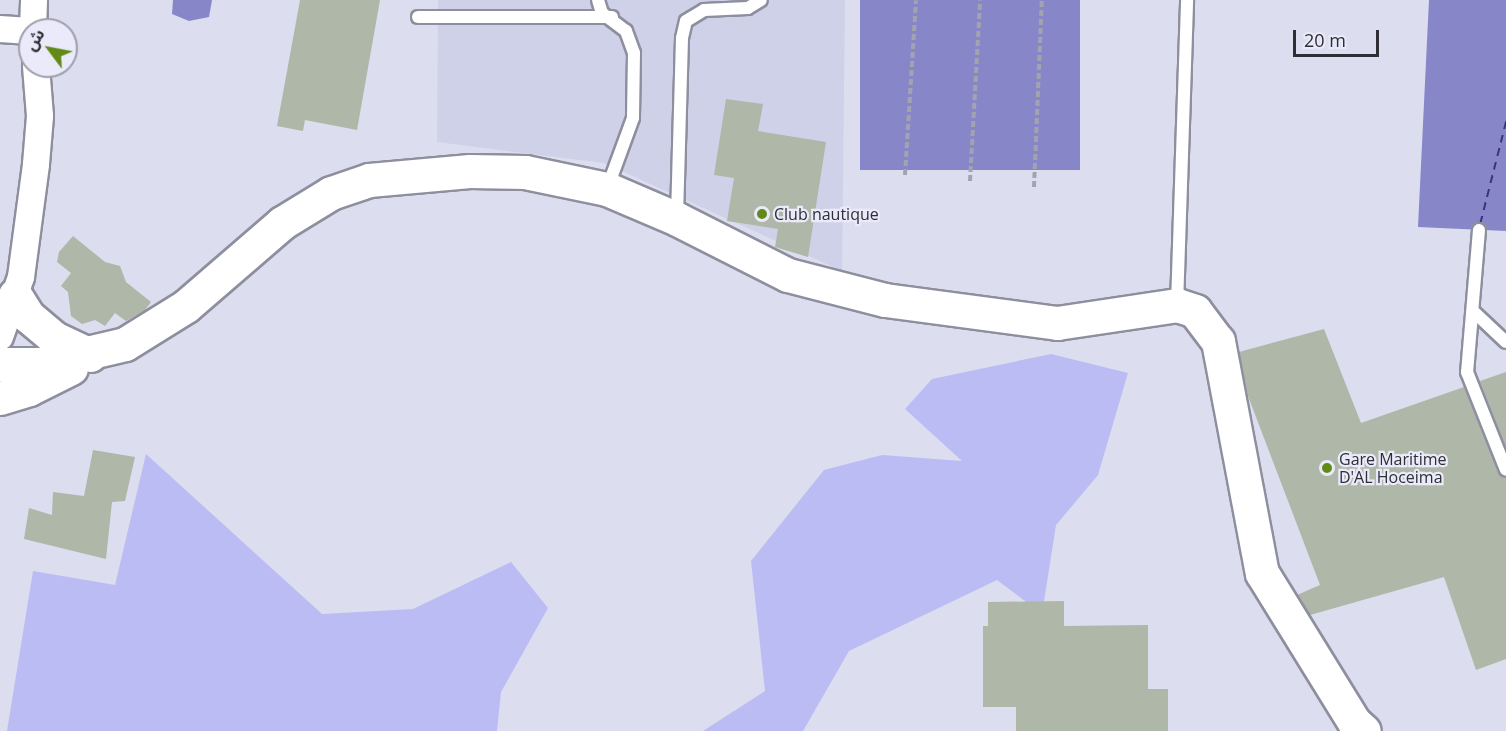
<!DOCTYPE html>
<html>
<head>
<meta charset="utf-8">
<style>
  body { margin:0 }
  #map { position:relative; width:1506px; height:731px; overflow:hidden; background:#dcddee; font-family:"Open Sans","Noto Sans Arabic",sans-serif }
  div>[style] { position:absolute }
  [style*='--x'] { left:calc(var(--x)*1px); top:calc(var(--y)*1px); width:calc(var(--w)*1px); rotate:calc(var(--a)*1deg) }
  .built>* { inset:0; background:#cfd1e8 }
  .green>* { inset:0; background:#bbbcf4 }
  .water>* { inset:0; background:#8786c8; transform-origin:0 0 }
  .ferry>* { height:1.5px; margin-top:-0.75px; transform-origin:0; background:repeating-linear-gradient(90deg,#3b3281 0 8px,transparent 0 14px) }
  .building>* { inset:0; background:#afb7a8 }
  .path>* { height:4px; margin-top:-2px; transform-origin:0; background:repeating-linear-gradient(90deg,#a2a3b0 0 6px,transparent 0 9px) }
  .roads { filter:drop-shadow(2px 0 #8e8f9e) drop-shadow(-2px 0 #8e8f9e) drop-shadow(0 2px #8e8f9e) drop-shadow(0 -2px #8e8f9e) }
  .lane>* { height:12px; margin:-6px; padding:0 6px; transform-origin:6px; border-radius:6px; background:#fff }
  .street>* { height:26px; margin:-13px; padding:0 13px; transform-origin:13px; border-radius:13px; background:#fff }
  .secondary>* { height:33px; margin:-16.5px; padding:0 16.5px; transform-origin:16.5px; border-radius:16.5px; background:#fff }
  .dots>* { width:16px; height:16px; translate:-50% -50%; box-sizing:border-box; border:3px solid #eaeafb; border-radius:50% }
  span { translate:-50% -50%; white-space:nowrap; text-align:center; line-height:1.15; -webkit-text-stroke:4.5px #eaeafb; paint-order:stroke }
  .poi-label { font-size:16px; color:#2e2e34 }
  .left { translate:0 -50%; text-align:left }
  .north { position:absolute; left:18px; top:18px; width:60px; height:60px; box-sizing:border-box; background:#eaeafb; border:2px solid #9f9fab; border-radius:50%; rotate:302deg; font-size:16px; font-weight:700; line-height:24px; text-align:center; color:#2e2e34 }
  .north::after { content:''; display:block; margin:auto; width:21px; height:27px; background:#618a16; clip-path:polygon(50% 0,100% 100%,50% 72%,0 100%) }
  .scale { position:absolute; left:1293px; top:30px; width:86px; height:27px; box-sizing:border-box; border:3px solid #2e2e34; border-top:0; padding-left:8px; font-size:18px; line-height:21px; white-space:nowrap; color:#2e2e34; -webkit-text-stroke:4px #eaeafb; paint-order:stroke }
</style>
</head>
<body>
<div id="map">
  <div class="built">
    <div style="clip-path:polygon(438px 0,845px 0,842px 271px,604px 163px,437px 142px)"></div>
  </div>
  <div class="green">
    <div style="clip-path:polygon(1051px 354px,1128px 373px,1098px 475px,1056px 525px,1042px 614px,997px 580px,849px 651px,803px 731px,703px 731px,765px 691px,751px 561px,824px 470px,882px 455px,962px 461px,905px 409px,932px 379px)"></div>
    <div style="clip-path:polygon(146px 454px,322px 614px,413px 609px,511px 562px,548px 608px,501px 692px,497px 731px,7px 731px,33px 571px,115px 585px)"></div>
  </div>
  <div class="water">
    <div style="clip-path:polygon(173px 0,212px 0,209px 17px,189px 21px,172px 14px)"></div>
    <div style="left:860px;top:0;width:220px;height:170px"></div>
    <div style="clip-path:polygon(1429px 0,1506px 0,1506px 231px,1418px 227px)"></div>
  </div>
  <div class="ferry">
    <div style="--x:1480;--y:224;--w:106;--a:-75.8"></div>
  </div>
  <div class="building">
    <div style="clip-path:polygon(300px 0,380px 0,357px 130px,305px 120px,303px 131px,277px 126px)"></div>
    <div style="clip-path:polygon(726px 99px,763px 104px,758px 131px,826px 142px,808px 257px,775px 247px,778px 229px,727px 221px,734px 178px,714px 175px)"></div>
    <div style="clip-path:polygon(73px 236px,105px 262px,120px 266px,126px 282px,151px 302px,145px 310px,126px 321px,115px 313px,105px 326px,95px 320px,82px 324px,71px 316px,68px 292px,61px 286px,71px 273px,57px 262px,59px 252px)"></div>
    <div style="clip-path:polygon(1324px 329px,1361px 423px,1464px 387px,1498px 473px,1506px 478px,1506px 659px,1476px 670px,1444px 577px,1310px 615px,1297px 595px,1320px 585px,1248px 396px,1239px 352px)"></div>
    <div style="clip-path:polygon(1506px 372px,1506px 448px,1480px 381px)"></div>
    <div style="clip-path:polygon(93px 450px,135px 457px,125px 501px,112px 502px,106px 559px,24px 539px,29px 508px,52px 515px,53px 492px,84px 496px)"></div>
    <div style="clip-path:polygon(1064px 601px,1064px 626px,1148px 625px,1148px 689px,1168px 689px,1168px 731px,1016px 731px,1016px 707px,983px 707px,983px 626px,988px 626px,988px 602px)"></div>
  </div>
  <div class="path">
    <div style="--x:905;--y:175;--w:175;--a:-86.4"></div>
    <div style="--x:970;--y:181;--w:181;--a:-86.8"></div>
    <div style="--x:1034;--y:187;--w:187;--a:-87.6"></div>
  </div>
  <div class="roads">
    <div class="lane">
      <div style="--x:598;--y:0;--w:14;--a:73"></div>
      <div style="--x:602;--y:13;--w:30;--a:37"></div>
      <div style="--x:626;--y:31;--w:23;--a:70"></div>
      <div style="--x:634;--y:53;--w:65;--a:90.9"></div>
      <div style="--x:633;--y:118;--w:76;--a:110.1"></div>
      <div style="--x:418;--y:17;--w:194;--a:0"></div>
      <div style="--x:677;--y:217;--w:179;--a:-88.4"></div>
      <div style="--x:682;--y:38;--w:17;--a:-77"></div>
      <div style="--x:686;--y:21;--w:21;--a:-31"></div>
      <div style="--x:704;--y:10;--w:44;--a:-2.6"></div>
      <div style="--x:748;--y:8;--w:15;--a:-32"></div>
      <div style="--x:1479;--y:230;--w:143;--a:94.8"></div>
      <div style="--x:1467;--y:372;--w:105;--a:68.3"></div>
      <div style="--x:1177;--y:305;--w:305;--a:-88.1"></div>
      <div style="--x:1473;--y:311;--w:45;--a:43.2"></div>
    </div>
    <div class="street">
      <div style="--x:0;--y:29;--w:30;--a:4"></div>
      <div style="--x:33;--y:30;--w:30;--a:-88"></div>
      <div style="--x:0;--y:337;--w:64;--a:-70.7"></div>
      <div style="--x:21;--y:277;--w:114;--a:-82.4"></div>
      <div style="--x:36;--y:164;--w:48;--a:-85.2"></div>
      <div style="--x:40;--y:116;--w:50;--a:-94.6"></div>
    </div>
    <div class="secondary">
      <div style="--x:15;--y:295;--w:25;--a:58"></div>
      <div style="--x:28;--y:316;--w:34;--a:40"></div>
      <div style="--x:54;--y:338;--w:40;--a:25"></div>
      <div style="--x:0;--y:364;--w:40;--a:0"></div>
      <div style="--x:40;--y:364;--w:87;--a:-13.2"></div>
      <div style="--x:125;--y:344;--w:72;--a:-31.9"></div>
      <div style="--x:186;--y:306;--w:127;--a:-40.8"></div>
      <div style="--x:282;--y:223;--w:57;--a:-31.5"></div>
      <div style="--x:331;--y:193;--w:40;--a:-18.9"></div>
      <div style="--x:369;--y:180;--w:101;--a:-5.1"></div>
      <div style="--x:470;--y:171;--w:55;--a:1"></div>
      <div style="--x:525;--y:172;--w:84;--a:11.7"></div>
      <div style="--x:607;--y:189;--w:76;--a:23.2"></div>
      <div style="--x:677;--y:219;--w:124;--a:26.8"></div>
      <div style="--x:788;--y:275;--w:100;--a:14.5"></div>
      <div style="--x:885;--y:300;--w:174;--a:7.6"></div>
      <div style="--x:1057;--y:323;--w:121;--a:-8.5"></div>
      <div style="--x:1177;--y:305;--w:19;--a:18"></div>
      <div style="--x:1195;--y:311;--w:38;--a:53"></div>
      <div style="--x:1218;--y:341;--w:236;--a:79.3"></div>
      <div style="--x:1262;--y:573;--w:175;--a:58.3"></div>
      <div style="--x:1354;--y:722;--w:13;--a:42"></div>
      <div style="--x:0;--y:398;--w:30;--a:-17"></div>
      <div style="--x:29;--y:389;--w:47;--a:-26.6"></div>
    </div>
  </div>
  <div class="dots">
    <div style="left:762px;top:214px;background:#618a16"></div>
    <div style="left:1327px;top:468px;background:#618a16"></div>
  </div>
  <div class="poi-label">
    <span class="left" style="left:774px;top:214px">Club nautique</span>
    <span class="left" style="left:1339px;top:468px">Gare Maritime<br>D'AL Hoceima</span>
  </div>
  <div class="north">ش</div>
  <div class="scale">20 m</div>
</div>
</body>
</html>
